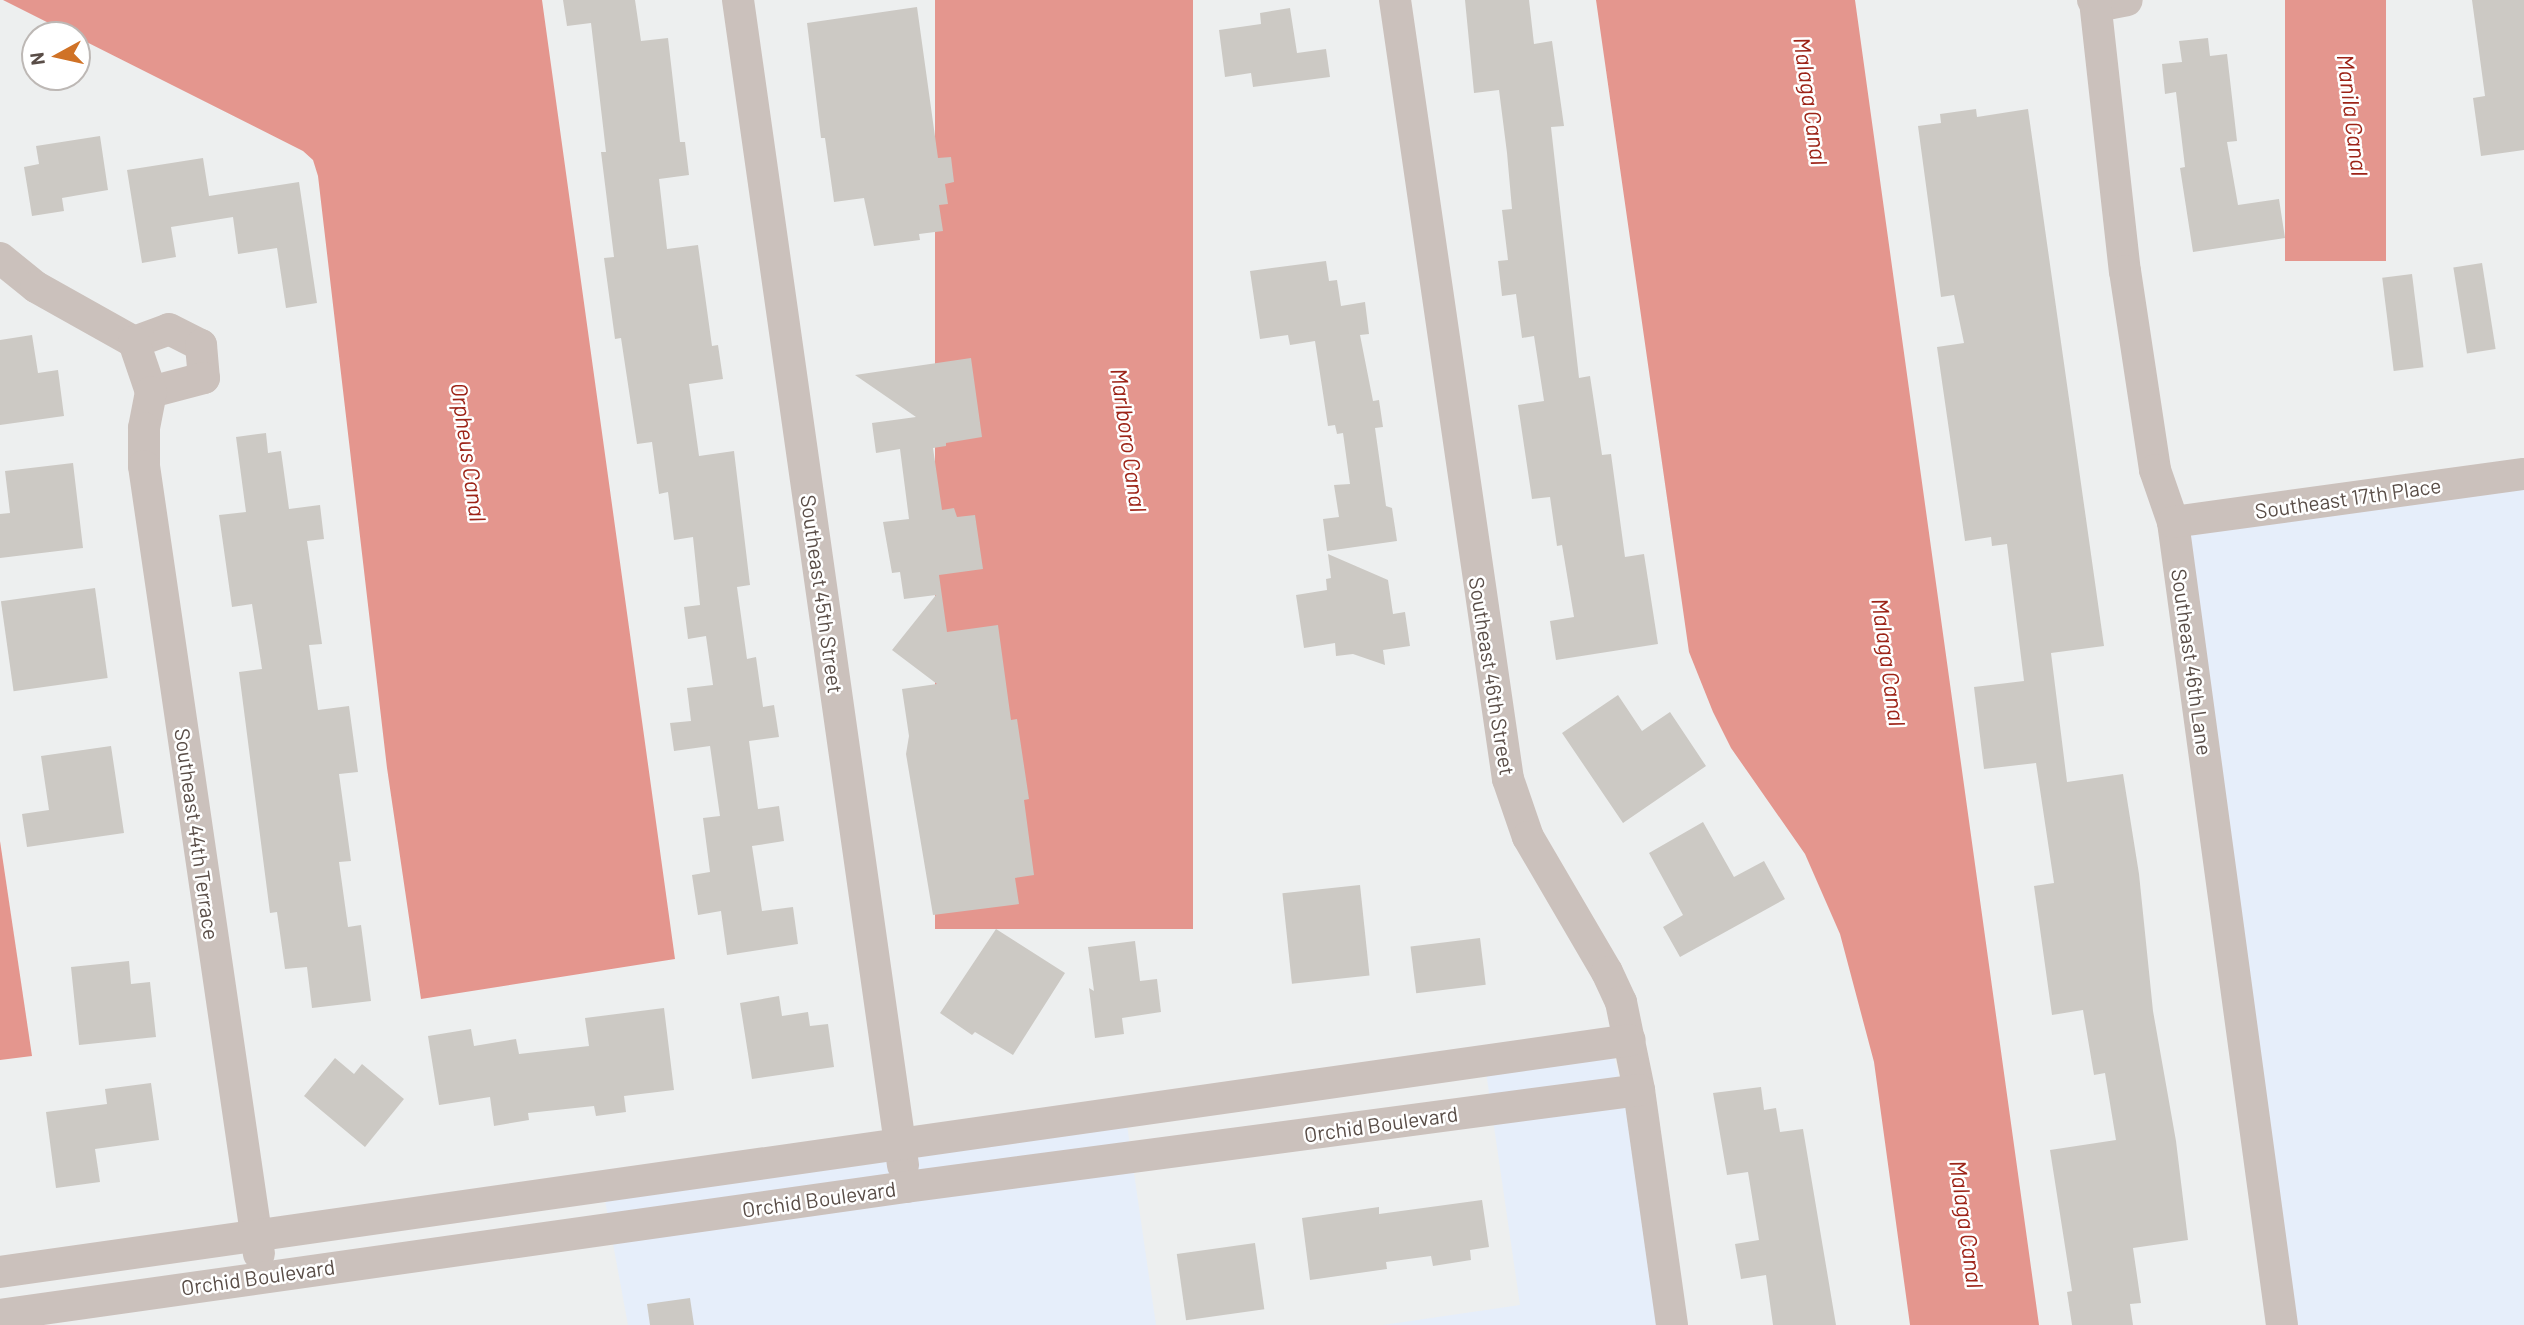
<!DOCTYPE html>
<html>
<head>
<meta charset="utf-8">
<style>
  body { margin:0 }
  #map { position:relative; width:2524px; height:1325px; overflow:hidden; background:#edefef; font-family:Barlow,sans-serif }
  div>[style] { position:absolute }
  [style*='--x'] { left:calc(var(--x)*1px); top:calc(var(--y)*1px); width:calc(var(--w)*1px); rotate:calc(var(--a)*1deg) }
  .commercial>* { inset:0; background:#e6eefa }
  .water>* { inset:0; background:#e4968e; transform-origin:0 0 }
  .building>* { inset:0; background:#ccc9c4; transform-origin:0 0 }
  .minor>* { height:32px; margin:-16px; padding:0 16px; transform-origin:16px; border-radius:16px; background:#cbc1bc }
  span { translate:-50% -50%; white-space:nowrap; text-align:center; line-height:1.15; -webkit-text-stroke:5px #fff; paint-order:stroke }
  .street-label { font-size:21px; color:#594d47 }
  .water-label { font-size:23px; color:#9c2317; font-style:italic }
  .north { position:absolute; left:21px; top:21px; width:70px; height:70px; box-sizing:border-box; background:#fff; border:2px solid #bdb8b5; border-radius:50%; rotate:262deg; font-size:19px; font-weight:700; line-height:28px; text-align:center; color:#594d47 }
  .north::after { content:''; display:block; margin:auto; width:24px; height:32px; background:#d07226; clip-path:polygon(50% 0,100% 100%,50% 72%,0 100%) }
</style>
</head>
<body>
<div id="map">
  <div class="commercial">
    <div style="clip-path:polygon(2524px 459px,2524px 1325px,2285px 1325px,2166px 510px)"></div>
    <div style="clip-path:polygon(1610px 1039px,1631px 1130px,1660px 1325px,1383px 1325px,1520px 1305px,1485px 1065px)"></div>
    <div style="clip-path:polygon(1124px 1104px,1156px 1325px,628px 1325px,604px 1195px)"></div>
  </div>
  <div class="water">
    <div style="clip-path:polygon(3px 0,542px 0,675px 959px,421px 999px,387px 768px,318px 176px,313px 160px,303px 151px)"></div>
    <div style="left:935px;top:0;width:258px;height:929px"></div>
    <div style="clip-path:polygon(1596px 0,1855px 0,2039px 1325px,1910px 1325px,1874px 1062px,1840px 934px,1805px 854px,1731px 748px,1713px 712px,1689px 652px)"></div>
    <div style="left:2285px;top:0;width:101px;height:261px"></div>
    <div style="clip-path:polygon(0 841px,32px 1056px,0 1060px)"></div>
  </div>
  <div class="building">
    <div style="clip-path:polygon(563px 0,635px 0,641px 41px,668px 38px,680px 142px,685px 142px,689px 175px,659px 179px,667px 249px,698px 245px,712px 346px,718px 345px,723px 379px,689px 384px,699px 456px,734px 451px,750px 585px,737px 587px,747px 659px,756px 657px,763px 707px,774px 705px,779px 737px,749px 741px,758px 809px,779px 806px,784px 841px,752px 846px,762px 911px,793px 907px,798px 944px,727px 955px,721px 911px,698px 915px,692px 875px,710px 872px,703px 818px,720px 816px,710px 746px,674px 751px,670px 723px,691px 721px,687px 688px,713px 685px,706px 636px,688px 639px,684px 607px,700px 605px,693px 537px,674px 540px,668px 492px,659px 494px,652px 442px,637px 444px,621px 338px,615px 339px,604px 258px,614px 257px,601px 152px,606px 152px,591px 23px,567px 26px)"></div>
    <div style="clip-path:polygon(1465px 0,1529px 0,1534px 44px,1552px 41px,1564px 126px,1551px 127px,1579px 378px,1590px 376px,1602px 455px,1611px 454px,1625px 557px,1644px 554px,1658px 644px,1556px 660px,1550px 621px,1574px 617px,1562px 545px,1557px 546px,1550px 497px,1532px 499px,1518px 405px,1544px 401px,1534px 336px,1522px 338px,1516px 294px,1502px 296px,1498px 261px,1508px 260px,1502px 210px,1512px 209px,1507px 153px,1499px 90px,1474px 93px)"></div>
    <div style="clip-path:polygon(2472px 0,2524px 0,2524px 150px,2481px 156px,2473px 98px,2485px 96px)"></div>
    <div style="clip-path:polygon(917px 7px,938px 158px,951px 157px,954px 182px,945px 184px,948px 204px,939px 205px,943px 231px,919px 234px,920px 240px,874px 246px,864px 198px,834px 202px,825px 138px,821px 138px,807px 23px)"></div>
    <div style="clip-path:polygon(1290px 8px,1297px 53px,1326px 49px,1330px 77px,1253px 87px,1251px 73px,1225px 77px,1219px 30px,1261px 24px,1260px 13px)"></div>
    <div style="clip-path:polygon(2208px 38px,2210px 56px,2227px 54px,2237px 141px,2227px 142px,2238px 205px,2279px 199px,2285px 238px,2193px 252px,2180px 168px,2185px 167px,2176px 92px,2165px 94px,2162px 64px,2182px 62px,2179px 41px)"></div>
    <div style="clip-path:polygon(1976px 109px,1977px 117px,2028px 109px,2104px 646px,2051px 653px,2067px 782px,2123px 774px,2139px 874px,2153px 1011px,2176px 1141px,2188px 1240px,2133px 1248px,2141px 1303px,2130px 1304px,2133px 1325px,2072px 1325px,2067px 1292px,2072px 1291px,2050px 1150px,2116px 1140px,2105px 1073px,2094px 1075px,2083px 1010px,2052px 1015px,2034px 886px,2054px 883px,2036px 763px,1984px 769px,1974px 687px,2024px 681px,2007px 544px,1992px 546px,1991px 537px,1965px 541px,1937px 347px,1964px 343px,1954px 295px,1941px 297px,1918px 126px,1941px 123px,1940px 114px)"></div>
    <div style="clip-path:polygon(100px 136px,108px 190px,62px 198px,64px 211px,32px 216px,24px 167px,39px 164px,36px 146px)"></div>
    <div style="clip-path:polygon(203px 158px,209px 196px,299px 182px,317px 303px,286px 308px,277px 248px,238px 254px,233px 217px,171px 227px,176px 257px,142px 263px,127px 170px)"></div>
    <div style="clip-path:polygon(1326px 261px,1329px 281px,1337px 280px,1341px 306px,1365px 302px,1369px 334px,1360px 335px,1373px 401px,1379px 400px,1383px 427px,1375px 428px,1386px 506px,1392px 508px,1397px 541px,1327px 551px,1323px 519px,1339px 517px,1334px 485px,1350px 484px,1343px 433px,1337px 434px,1335px 425px,1328px 426px,1315px 341px,1290px 345px,1288px 335px,1260px 339px,1250px 271px)"></div>
    <div style="left:2482px;top:263px;width:87px;height:29px;rotate:81deg"></div>
    <div style="left:2412px;top:274px;width:94px;height:30px;rotate:83deg"></div>
    <div style="clip-path:polygon(32px 335px,38px 373px,58px 370px,64px 416px,0 425px,0 340px)"></div>
    <div style="clip-path:polygon(971px 358px,982px 437px,946px 443px,946px 446px,933px 448px,942px 510px,954px 508px,957px 517px,975px 515px,983px 569px,939px 575px,947px 632px,998px 625px,1011px 720px,1017px 719px,1029px 799px,1024px 800px,1034px 875px,1015px 878px,1019px 904px,933px 915px,906px 754px,909px 736px,902px 689px,937px 684px,892px 650px,936px 595px,904px 599px,900px 572px,892px 573px,883px 522px,909px 519px,900px 449px,876px 453px,872px 423px,916px 417px,855px 375px)"></div>
    <div style="clip-path:polygon(266px 433px,268px 453px,281px 451px,289px 509px,320px 505px,324px 539px,307px 541px,322px 644px,309px 645px,318px 710px,349px 706px,358px 772px,339px 774px,351px 861px,339px 862px,348px 927px,361px 925px,371px 1001px,312px 1008px,307px 967px,285px 969px,277px 912px,270px 913px,239px 672px,262px 669px,252px 604px,232px 607px,219px 515px,246px 512px,236px 437px)"></div>
    <div style="clip-path:polygon(73px 463px,83px 548px,0 558px,0 514px,10px 513px,5px 471px)"></div>
    <div style="clip-path:polygon(1328px 554px,1388px 580px,1393px 614px,1405px 612px,1410px 646px,1383px 650px,1385px 665px,1353px 654px,1336px 656px,1335px 643px,1304px 648px,1296px 595px,1327px 590px,1326px 579px,1331px 578px)"></div>
    <div style="left:95px;top:588px;width:91px;height:95px;rotate:82deg"></div>
    <div style="clip-path:polygon(1618px 695px,1642px 731px,1670px 712px,1706px 766px,1623px 823px,1562px 733px)"></div>
    <div style="clip-path:polygon(111px 746px,124px 833px,27px 847px,22px 814px,49px 810px,41px 756px)"></div>
    <div style="clip-path:polygon(1703px 822px,1734px 877px,1764px 861px,1785px 899px,1680px 957px,1663px 927px,1683px 915px,1649px 853px)"></div>
    <div style="left:1360px;top:885px;width:91px;height:78px;rotate:84deg"></div>
    <div style="clip-path:polygon(996px 929px,1065px 973px,1013px 1055px,975px 1032px,972px 1035px,940px 1013px)"></div>
    <div style="left:1480px;top:938px;width:47px;height:70px;rotate:83deg"></div>
    <div style="clip-path:polygon(1135px 941px,1140px 981px,1157px 979px,1161px 1012px,1122px 1018px,1124px 1034px,1095px 1038px,1089px 988px,1094px 991px,1088px 947px)"></div>
    <div style="clip-path:polygon(129px 961px,131px 984px,150px 982px,156px 1037px,79px 1045px,71px 967px)"></div>
    <div style="clip-path:polygon(779px 996px,782px 1016px,808px 1012px,810px 1026px,828px 1024px,834px 1067px,752px 1079px,740px 1003px)"></div>
    <div style="clip-path:polygon(664px 1008px,674px 1090px,624px 1096px,626px 1112px,596px 1116px,594px 1106px,528px 1113px,529px 1120px,494px 1126px,490px 1097px,439px 1105px,428px 1036px,471px 1029px,474px 1046px,516px 1039px,519px 1054px,589px 1046px,585px 1018px)"></div>
    <div style="clip-path:polygon(335px 1058px,354px 1074px,362px 1064px,404px 1099px,365px 1147px,304px 1096px)"></div>
    <div style="clip-path:polygon(151px 1083px,159px 1140px,95px 1149px,100px 1182px,56px 1188px,46px 1112px,107px 1104px,105px 1089px)"></div>
    <div style="clip-path:polygon(1761px 1087px,1764px 1110px,1776px 1108px,1780px 1132px,1803px 1129px,1836px 1325px,1773px 1325px,1766px 1275px,1741px 1279px,1735px 1244px,1759px 1240px,1748px 1172px,1727px 1175px,1713px 1093px)"></div>
    <div style="clip-path:polygon(1482px 1200px,1489px 1247px,1470px 1250px,1471px 1260px,1433px 1266px,1431px 1256px,1386px 1262px,1387px 1269px,1310px 1280px,1302px 1218px,1379px 1207px,1379px 1214px)"></div>
    <div style="left:1255px;top:1243px;width:67px;height:79px;rotate:82deg"></div>
    <div style="clip-path:polygon(690px 1298px,694px 1325px,650px 1325px,647px 1304px)"></div>
  </div>
  <div class="minor">
    <div style="--x:738;--y:0;--w:1177;--a:81.94"></div>
    <div style="--x:1395;--y:0;--w:787;--a:81.75"></div>
    <div style="--x:1508;--y:779;--w:61;--a:71"></div>
    <div style="--x:1528;--y:837;--w:156;--a:59.7"></div>
    <div style="--x:1607;--y:972;--w:33;--a:65"></div>
    <div style="--x:1621;--y:1002;--w:90;--a:78.4"></div>
    <div style="--x:1639;--y:1090;--w:237;--a:82"></div>
    <div style="--x:2093;--y:0;--w:15;--a:16"></div>
    <div style="--x:2107;--y:4;--w:20;--a:-11"></div>
    <div style="--x:2095;--y:1;--w:272;--a:83.7"></div>
    <div style="--x:2125;--y:271;--w:201;--a:81.4"></div>
    <div style="--x:2155;--y:470;--w:55;--a:70.9"></div>
    <div style="--x:2173;--y:522;--w:810;--a:82.27"></div>
    <div style="--x:0;--y:258;--w:46;--a:38.9"></div>
    <div style="--x:36;--y:287;--w:112;--a:29.3"></div>
    <div style="--x:134;--y:342;--w:37;--a:-20"></div>
    <div style="--x:169;--y:329;--w:36;--a:27"></div>
    <div style="--x:201;--y:345;--w:33;--a:85"></div>
    <div style="--x:204;--y:378;--w:55;--a:165.2"></div>
    <div style="--x:134;--y:342;--w:53;--a:71.2"></div>
    <div style="--x:151;--y:392;--w:37;--a:101"></div>
    <div style="--x:144;--y:428;--w:38;--a:90"></div>
    <div style="--x:144;--y:466;--w:796;--a:81.7"></div>
    <div style="--x:2173;--y:522;--w:354;--a:-7.8"></div>
    <div style="--x:0;--y:1272;--w:1646;--a:-8.1"></div>
    <div style="--x:0;--y:1315;--w:915;--a:-8.04"></div>
    <div style="--x:906;--y:1187;--w:739;--a:-7.54"></div>
  </div>
  <div class="street-label">
    <span style="left:2348px;top:498px;rotate:-8deg">Southeast 17th Place</span>
    <span style="left:822px;top:594px;rotate:82deg">Southeast 45th Street</span>
    <span style="left:2192px;top:662px;rotate:82deg">Southeast 46th Lane</span>
    <span style="left:1492px;top:676px;rotate:81deg">Southeast 46th Street</span>
    <span style="left:197px;top:834px;rotate:82deg">Southeast 44th Terrace</span>
    <span style="left:1381px;top:1124px;rotate:-8deg">Orchid Boulevard</span>
    <span style="left:819px;top:1199px;rotate:-8deg">Orchid Boulevard</span>
    <span style="left:258px;top:1277px;rotate:-8deg">Orchid Boulevard</span>
  </div>
  <div class="water-label">
    <span style="left:1811px;top:101px;rotate:82deg">Malaga Canal</span>
    <span style="left:2353px;top:115px;rotate:83deg">Manila Canal</span>
    <span style="left:1129px;top:440px;rotate:82deg">Marlboro Canal</span>
    <span style="left:469px;top:452px;rotate:82deg">Orpheus Canal</span>
    <span style="left:1889px;top:662px;rotate:82deg">Malaga Canal</span>
    <span style="left:1967px;top:1224px;rotate:82deg">Malaga Canal</span>
  </div>
  <div class="north">N</div>
</div>
</body>
</html>
